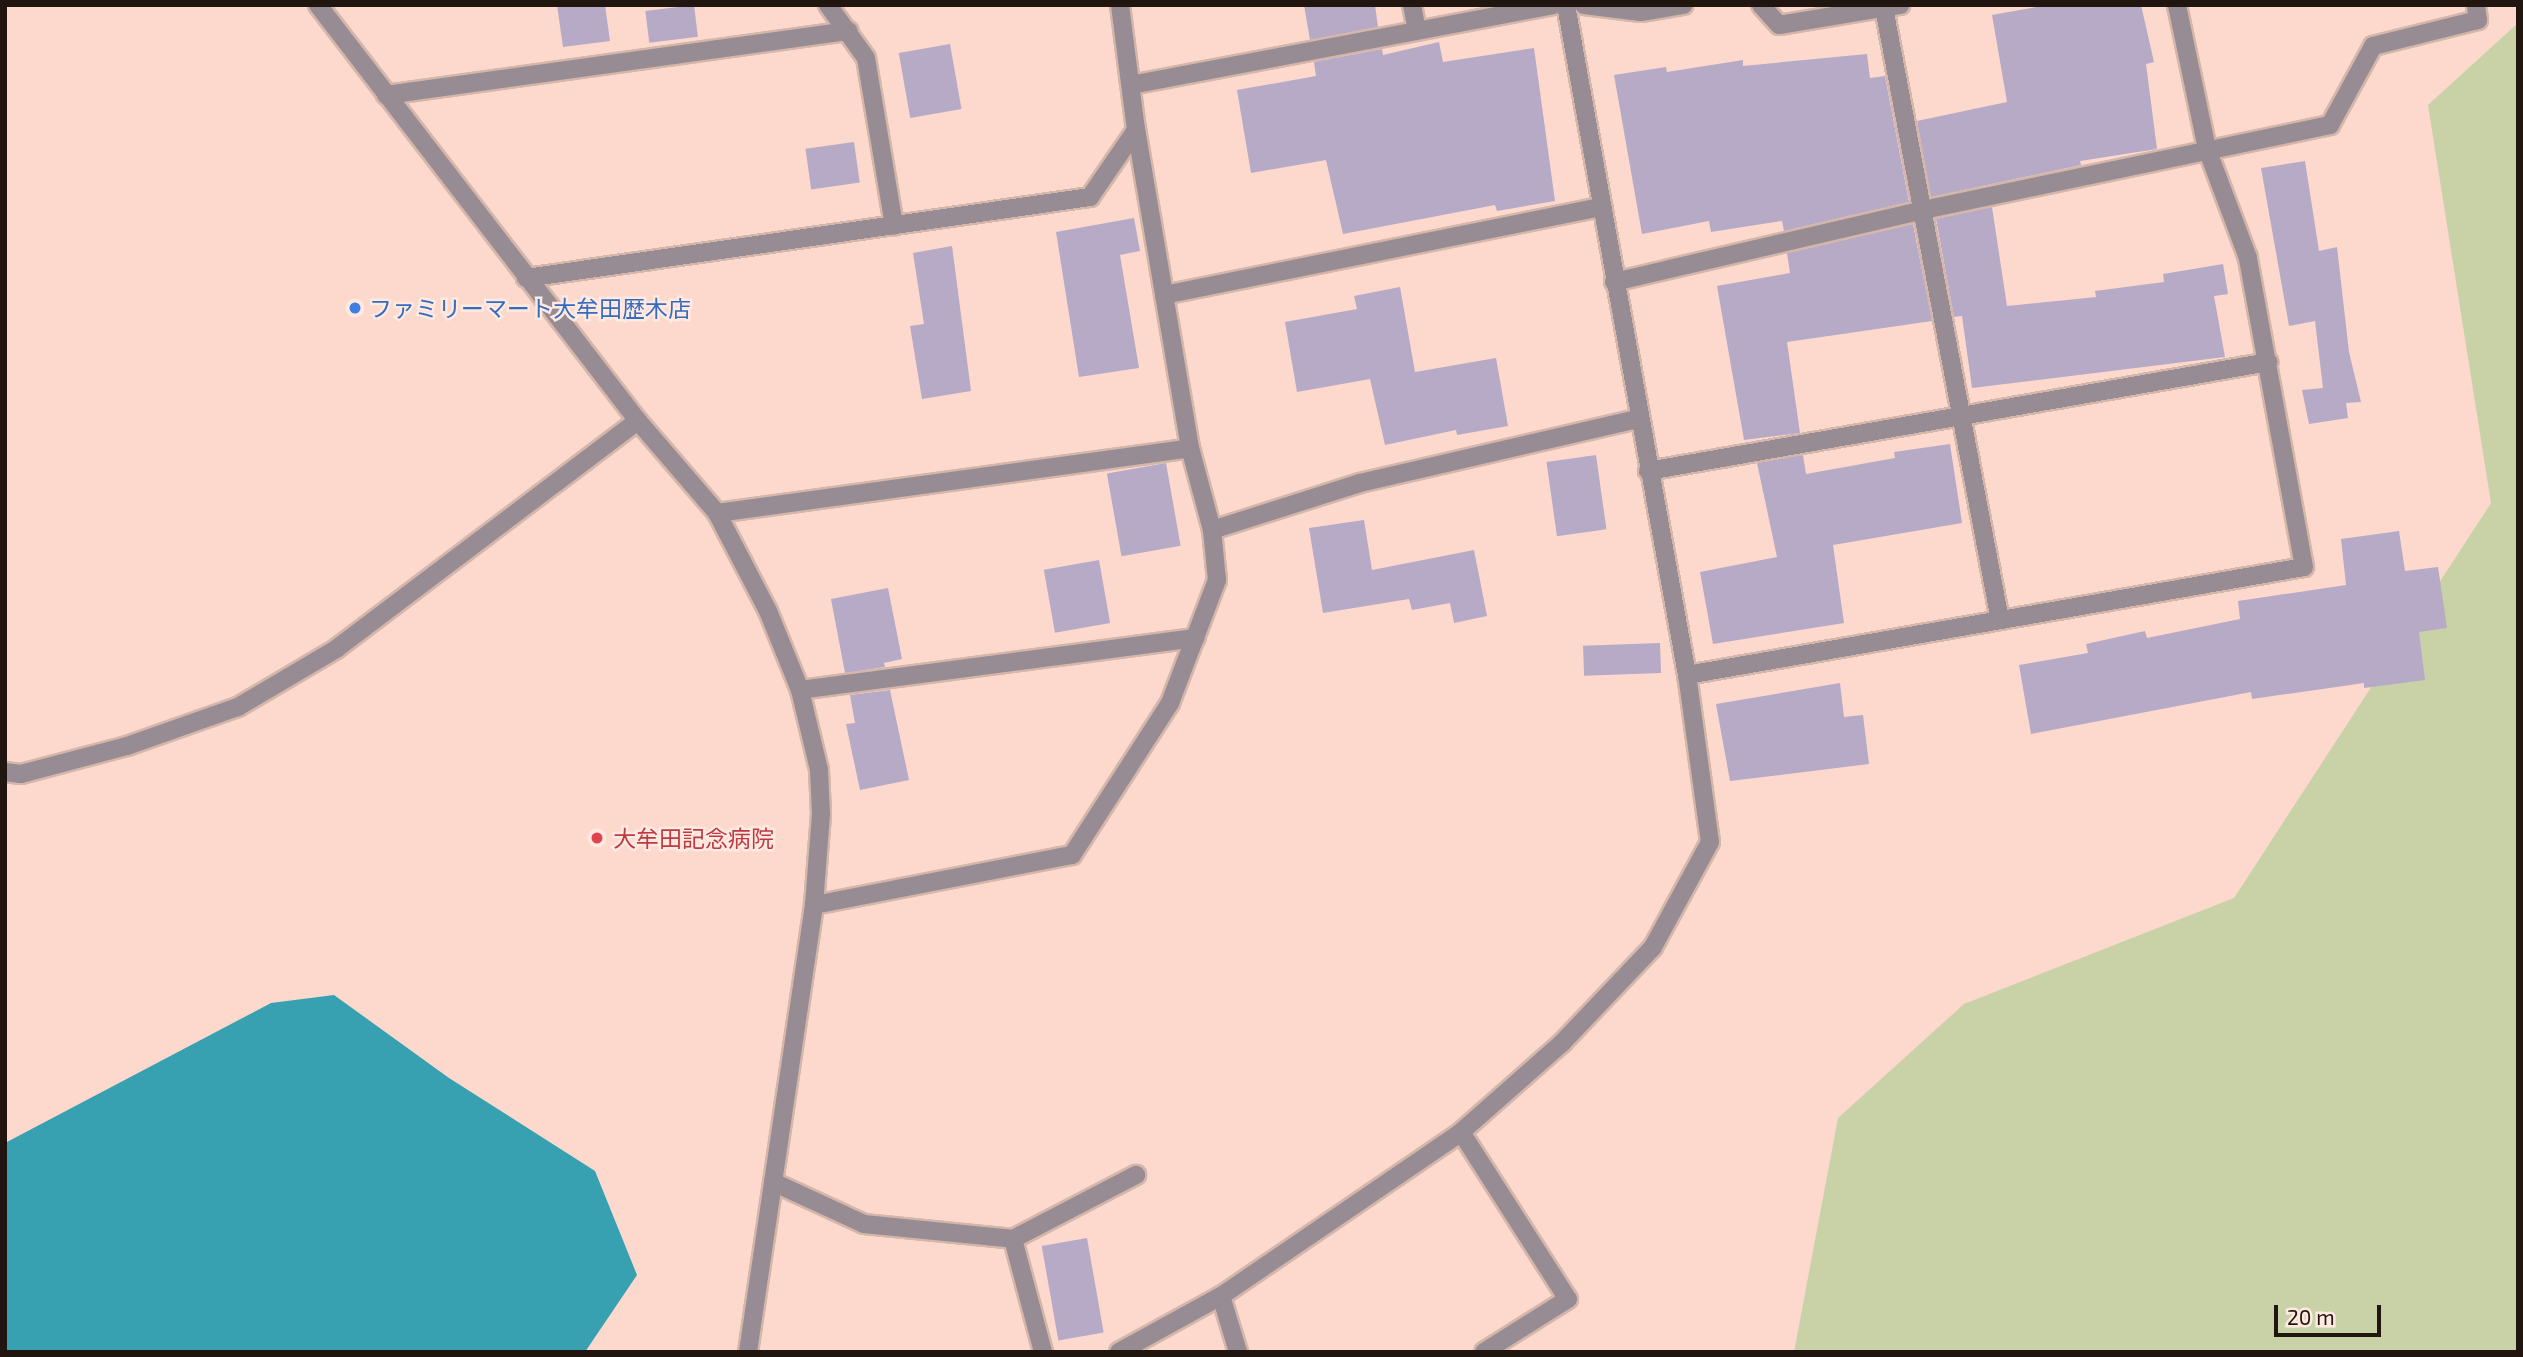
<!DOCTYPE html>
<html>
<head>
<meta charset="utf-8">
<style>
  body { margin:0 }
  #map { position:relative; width:2523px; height:1357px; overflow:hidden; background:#fcd9cc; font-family:"Exo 2","Noto Sans JP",sans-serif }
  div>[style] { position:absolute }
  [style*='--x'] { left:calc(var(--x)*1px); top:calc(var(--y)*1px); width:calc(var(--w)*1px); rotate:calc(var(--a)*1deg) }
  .green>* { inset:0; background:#c8d2a6 }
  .water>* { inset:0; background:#37a1b1 }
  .building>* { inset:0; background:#b6aac7; transform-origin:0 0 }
  .roads { filter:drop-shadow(2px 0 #d5b6aa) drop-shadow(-2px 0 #d5b6aa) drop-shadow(0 2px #d5b6aa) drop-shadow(0 -2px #d5b6aa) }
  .minor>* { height:18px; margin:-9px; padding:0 9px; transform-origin:9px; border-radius:9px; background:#978b94 }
  .tertiary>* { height:18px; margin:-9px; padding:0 9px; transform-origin:9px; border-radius:9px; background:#978b94 }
  .dots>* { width:19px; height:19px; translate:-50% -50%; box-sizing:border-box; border:4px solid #ffe9e1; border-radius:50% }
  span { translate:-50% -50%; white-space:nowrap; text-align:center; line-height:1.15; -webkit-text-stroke:5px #ffe9e1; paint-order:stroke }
  .shop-label { font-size:23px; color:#366cbe }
  .left { translate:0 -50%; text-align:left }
  .health-label { font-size:23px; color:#be3a42 }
  .frame { position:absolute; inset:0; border:7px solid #211510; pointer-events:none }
  .scale { position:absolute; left:2274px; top:1305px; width:107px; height:32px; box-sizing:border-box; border:4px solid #211510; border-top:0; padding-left:9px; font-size:21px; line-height:24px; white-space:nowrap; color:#211510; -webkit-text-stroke:5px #ffe9e1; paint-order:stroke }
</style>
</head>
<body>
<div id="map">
  <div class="green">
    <div style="clip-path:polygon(2518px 23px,2518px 1352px,1794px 1352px,1838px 1118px,1964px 1004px,2234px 898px,2491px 503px,2428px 105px)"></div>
  </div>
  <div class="water">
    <div style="clip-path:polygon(334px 995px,449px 1078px,595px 1171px,637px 1275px,585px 1352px,5px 1352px,5px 1143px,271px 1003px)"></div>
  </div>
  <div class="building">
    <div style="clip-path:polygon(557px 5px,605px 5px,610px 41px,563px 47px)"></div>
    <div style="left:694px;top:5px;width:32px;height:49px;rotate:83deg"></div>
    <div style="clip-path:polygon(1304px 5px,1375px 5px,1378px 27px,1310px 40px)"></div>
    <div style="clip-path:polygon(2048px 5px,2141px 5px,2154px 62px,2146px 64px,2157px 149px,2080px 161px,2081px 165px,1931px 197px,1917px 121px,2007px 102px,1992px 15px)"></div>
    <div style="clip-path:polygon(1439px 42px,1443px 62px,1534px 48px,1555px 201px,1497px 211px,1495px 205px,1343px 234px,1326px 160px,1251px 173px,1237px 90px,1316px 76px,1314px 62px,1382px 49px,1383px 55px)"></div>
    <div style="left:950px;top:44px;width:66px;height:52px;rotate:80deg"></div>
    <div style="clip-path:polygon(1867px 54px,1870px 78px,1885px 76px,1909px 202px,1784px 231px,1782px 221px,1711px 232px,1709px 221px,1642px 234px,1614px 75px,1666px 67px,1667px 72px,1743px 60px,1743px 66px)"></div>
    <div style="left:854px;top:142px;width:41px;height:49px;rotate:82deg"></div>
    <div style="clip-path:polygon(2305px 161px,2319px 251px,2337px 247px,2349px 352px,2361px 402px,2346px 403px,2348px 418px,2309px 424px,2302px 390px,2323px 388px,2315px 321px,2289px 326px,2261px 168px)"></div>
    <div style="clip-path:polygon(1992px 207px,2007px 306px,2096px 297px,2095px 291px,2164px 282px,2163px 274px,2223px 264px,2228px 294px,2214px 296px,2225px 357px,1972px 388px,1962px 316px,1954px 317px,1936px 219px)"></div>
    <div style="clip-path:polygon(1134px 218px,1140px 251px,1120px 255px,1139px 368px,1079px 377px,1056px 232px)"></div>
    <div style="clip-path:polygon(1913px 224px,1932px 321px,1787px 342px,1800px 433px,1744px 440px,1717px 286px,1790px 273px,1787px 253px)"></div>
    <div style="clip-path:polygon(952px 246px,971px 391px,922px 399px,910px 326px,924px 324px,913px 253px)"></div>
    <div style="clip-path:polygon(1400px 287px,1415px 372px,1496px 358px,1508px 426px,1457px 435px,1456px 430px,1385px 445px,1370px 379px,1297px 392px,1285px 322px,1357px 309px,1354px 296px)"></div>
    <div style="clip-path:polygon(1950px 444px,1962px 523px,1833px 545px,1844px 623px,1713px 644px,1700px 572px,1777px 557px,1757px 463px,1803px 455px,1806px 474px,1895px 458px,1894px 452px)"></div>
    <div style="left:1596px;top:455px;width:75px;height:50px;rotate:82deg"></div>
    <div style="left:1166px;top:463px;width:84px;height:60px;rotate:80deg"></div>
    <div style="clip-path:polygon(1364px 520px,1372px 570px,1474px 550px,1487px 616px,1454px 623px,1450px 603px,1412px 610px,1409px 599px,1323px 613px,1309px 528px)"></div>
    <div style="clip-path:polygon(2399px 531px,2405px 571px,2438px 567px,2447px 628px,2419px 632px,2425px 680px,2364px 688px,2364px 683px,2252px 699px,2251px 692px,2031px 734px,2019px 665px,2088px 653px,2086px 644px,2145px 631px,2147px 638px,2240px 619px,2238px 601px,2346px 585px,2341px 539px)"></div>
    <div style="left:1099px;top:560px;width:64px;height:56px;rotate:80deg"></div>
    <div style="clip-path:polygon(888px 588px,902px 659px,884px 663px,885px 667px,845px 673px,831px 599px)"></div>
    <div style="left:1660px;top:643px;width:30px;height:77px;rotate:88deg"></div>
    <div style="clip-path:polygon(1840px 683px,1844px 717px,1863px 715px,1869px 764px,1730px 781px,1716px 704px)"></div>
    <div style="clip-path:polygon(890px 690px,909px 780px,860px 790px,846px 724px,855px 723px,850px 695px)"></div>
    <div style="left:1087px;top:1238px;width:96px;height:46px;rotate:80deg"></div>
  </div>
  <div class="roads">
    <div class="minor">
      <div style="--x:828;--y:5;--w:65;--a:54.4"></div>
      <div style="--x:866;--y:58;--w:170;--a:80.5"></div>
      <div style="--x:1412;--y:5;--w:26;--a:79"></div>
      <div style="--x:1584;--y:5;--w:57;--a:7"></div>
      <div style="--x:1641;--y:12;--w:43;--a:-9.5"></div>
      <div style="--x:1761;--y:5;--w:27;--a:48"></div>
      <div style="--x:1779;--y:25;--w:123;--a:-9.4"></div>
      <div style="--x:1884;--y:8;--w:623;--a:79.27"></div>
      <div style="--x:1131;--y:85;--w:430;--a:-10.7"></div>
      <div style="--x:386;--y:95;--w:467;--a:-7.9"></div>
      <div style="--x:526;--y:278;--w:570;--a:-8.17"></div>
      <div style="--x:1090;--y:197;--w:81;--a:-55.5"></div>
      <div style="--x:1614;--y:282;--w:317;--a:-13.1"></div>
      <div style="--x:1923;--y:210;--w:416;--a:-11.8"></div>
      <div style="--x:2330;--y:125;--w:90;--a:-61.4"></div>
      <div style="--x:2373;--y:46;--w:108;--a:-13.9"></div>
      <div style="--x:2478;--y:20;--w:15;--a:-98"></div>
      <div style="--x:1164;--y:295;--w:446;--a:-11.4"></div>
      <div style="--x:1648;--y:471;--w:630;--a:-9.96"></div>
      <div style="--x:717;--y:513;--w:477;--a:-7.8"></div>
      <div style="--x:1212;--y:530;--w:155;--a:-17.6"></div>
      <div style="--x:1360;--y:483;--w:285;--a:-13"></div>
      <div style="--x:1687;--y:675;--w:626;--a:-9.93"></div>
      <div style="--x:2304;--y:567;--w:314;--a:-100.3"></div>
      <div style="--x:2248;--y:258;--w:116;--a:-110.6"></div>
      <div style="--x:2207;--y:149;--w:147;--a:-101.8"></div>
      <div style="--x:800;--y:690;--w:399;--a:-7.5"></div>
      <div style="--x:5;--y:772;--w:16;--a:7"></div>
      <div style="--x:21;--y:774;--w:110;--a:-14.8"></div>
      <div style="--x:127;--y:746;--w:118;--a:-19.4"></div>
      <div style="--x:238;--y:707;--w:114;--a:-30.6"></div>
      <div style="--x:336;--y:649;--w:378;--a:-37.1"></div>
      <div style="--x:814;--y:905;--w:263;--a:-11"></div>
      <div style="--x:1072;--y:855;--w:181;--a:-57.2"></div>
      <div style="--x:1170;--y:703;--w:132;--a:-69.1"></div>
      <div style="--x:1217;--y:580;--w:50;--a:-95.7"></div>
      <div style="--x:1212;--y:530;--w:85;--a:-105"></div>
      <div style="--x:1190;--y:448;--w:323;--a:-99.6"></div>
      <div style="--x:1136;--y:130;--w:126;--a:-97.3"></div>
      <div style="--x:1461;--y:1132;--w:198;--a:57.4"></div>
      <div style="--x:1568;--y:1299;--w:99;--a:147.8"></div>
      <div style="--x:773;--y:1182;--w:100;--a:24.8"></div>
      <div style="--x:864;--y:1224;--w:150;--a:5.7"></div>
      <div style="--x:1013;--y:1239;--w:117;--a:75.1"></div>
      <div style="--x:1013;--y:1239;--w:139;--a:-27.5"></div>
      <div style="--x:1221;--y:1296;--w:59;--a:73.1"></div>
      <div style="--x:1119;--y:1352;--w:116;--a:-28.8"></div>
      <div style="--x:1221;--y:1296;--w:291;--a:-34.3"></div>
      <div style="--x:1461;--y:1132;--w:135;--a:-41.4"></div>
      <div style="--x:1562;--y:1043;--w:132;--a:-46.5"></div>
      <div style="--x:1653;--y:947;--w:119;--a:-61.5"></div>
      <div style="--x:1710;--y:842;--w:169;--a:-97.8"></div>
      <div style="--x:1687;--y:675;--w:681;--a:-100.24"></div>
    </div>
    <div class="tertiary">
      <div style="--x:318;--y:5;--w:525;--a:52.43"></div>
      <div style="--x:638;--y:421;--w:121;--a:49.3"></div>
      <div style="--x:717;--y:513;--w:110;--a:62.5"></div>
      <div style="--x:768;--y:611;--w:85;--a:67.9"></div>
      <div style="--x:800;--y:690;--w:82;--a:76.6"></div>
      <div style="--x:819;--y:770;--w:44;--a:87.4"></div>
      <div style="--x:821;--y:814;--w:91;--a:94.4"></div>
      <div style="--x:814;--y:905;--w:452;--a:98.4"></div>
    </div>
  </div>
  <div class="dots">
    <div style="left:355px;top:308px;background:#3f7fe0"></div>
    <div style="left:597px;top:838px;background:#e0444e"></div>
  </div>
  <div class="shop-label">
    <span class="left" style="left:369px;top:308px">ファミリーマート大牟田歴木店</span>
  </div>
  <div class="health-label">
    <span class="left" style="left:613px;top:838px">大牟田記念病院</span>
  </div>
  <div class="frame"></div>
  <div class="scale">20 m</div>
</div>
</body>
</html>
